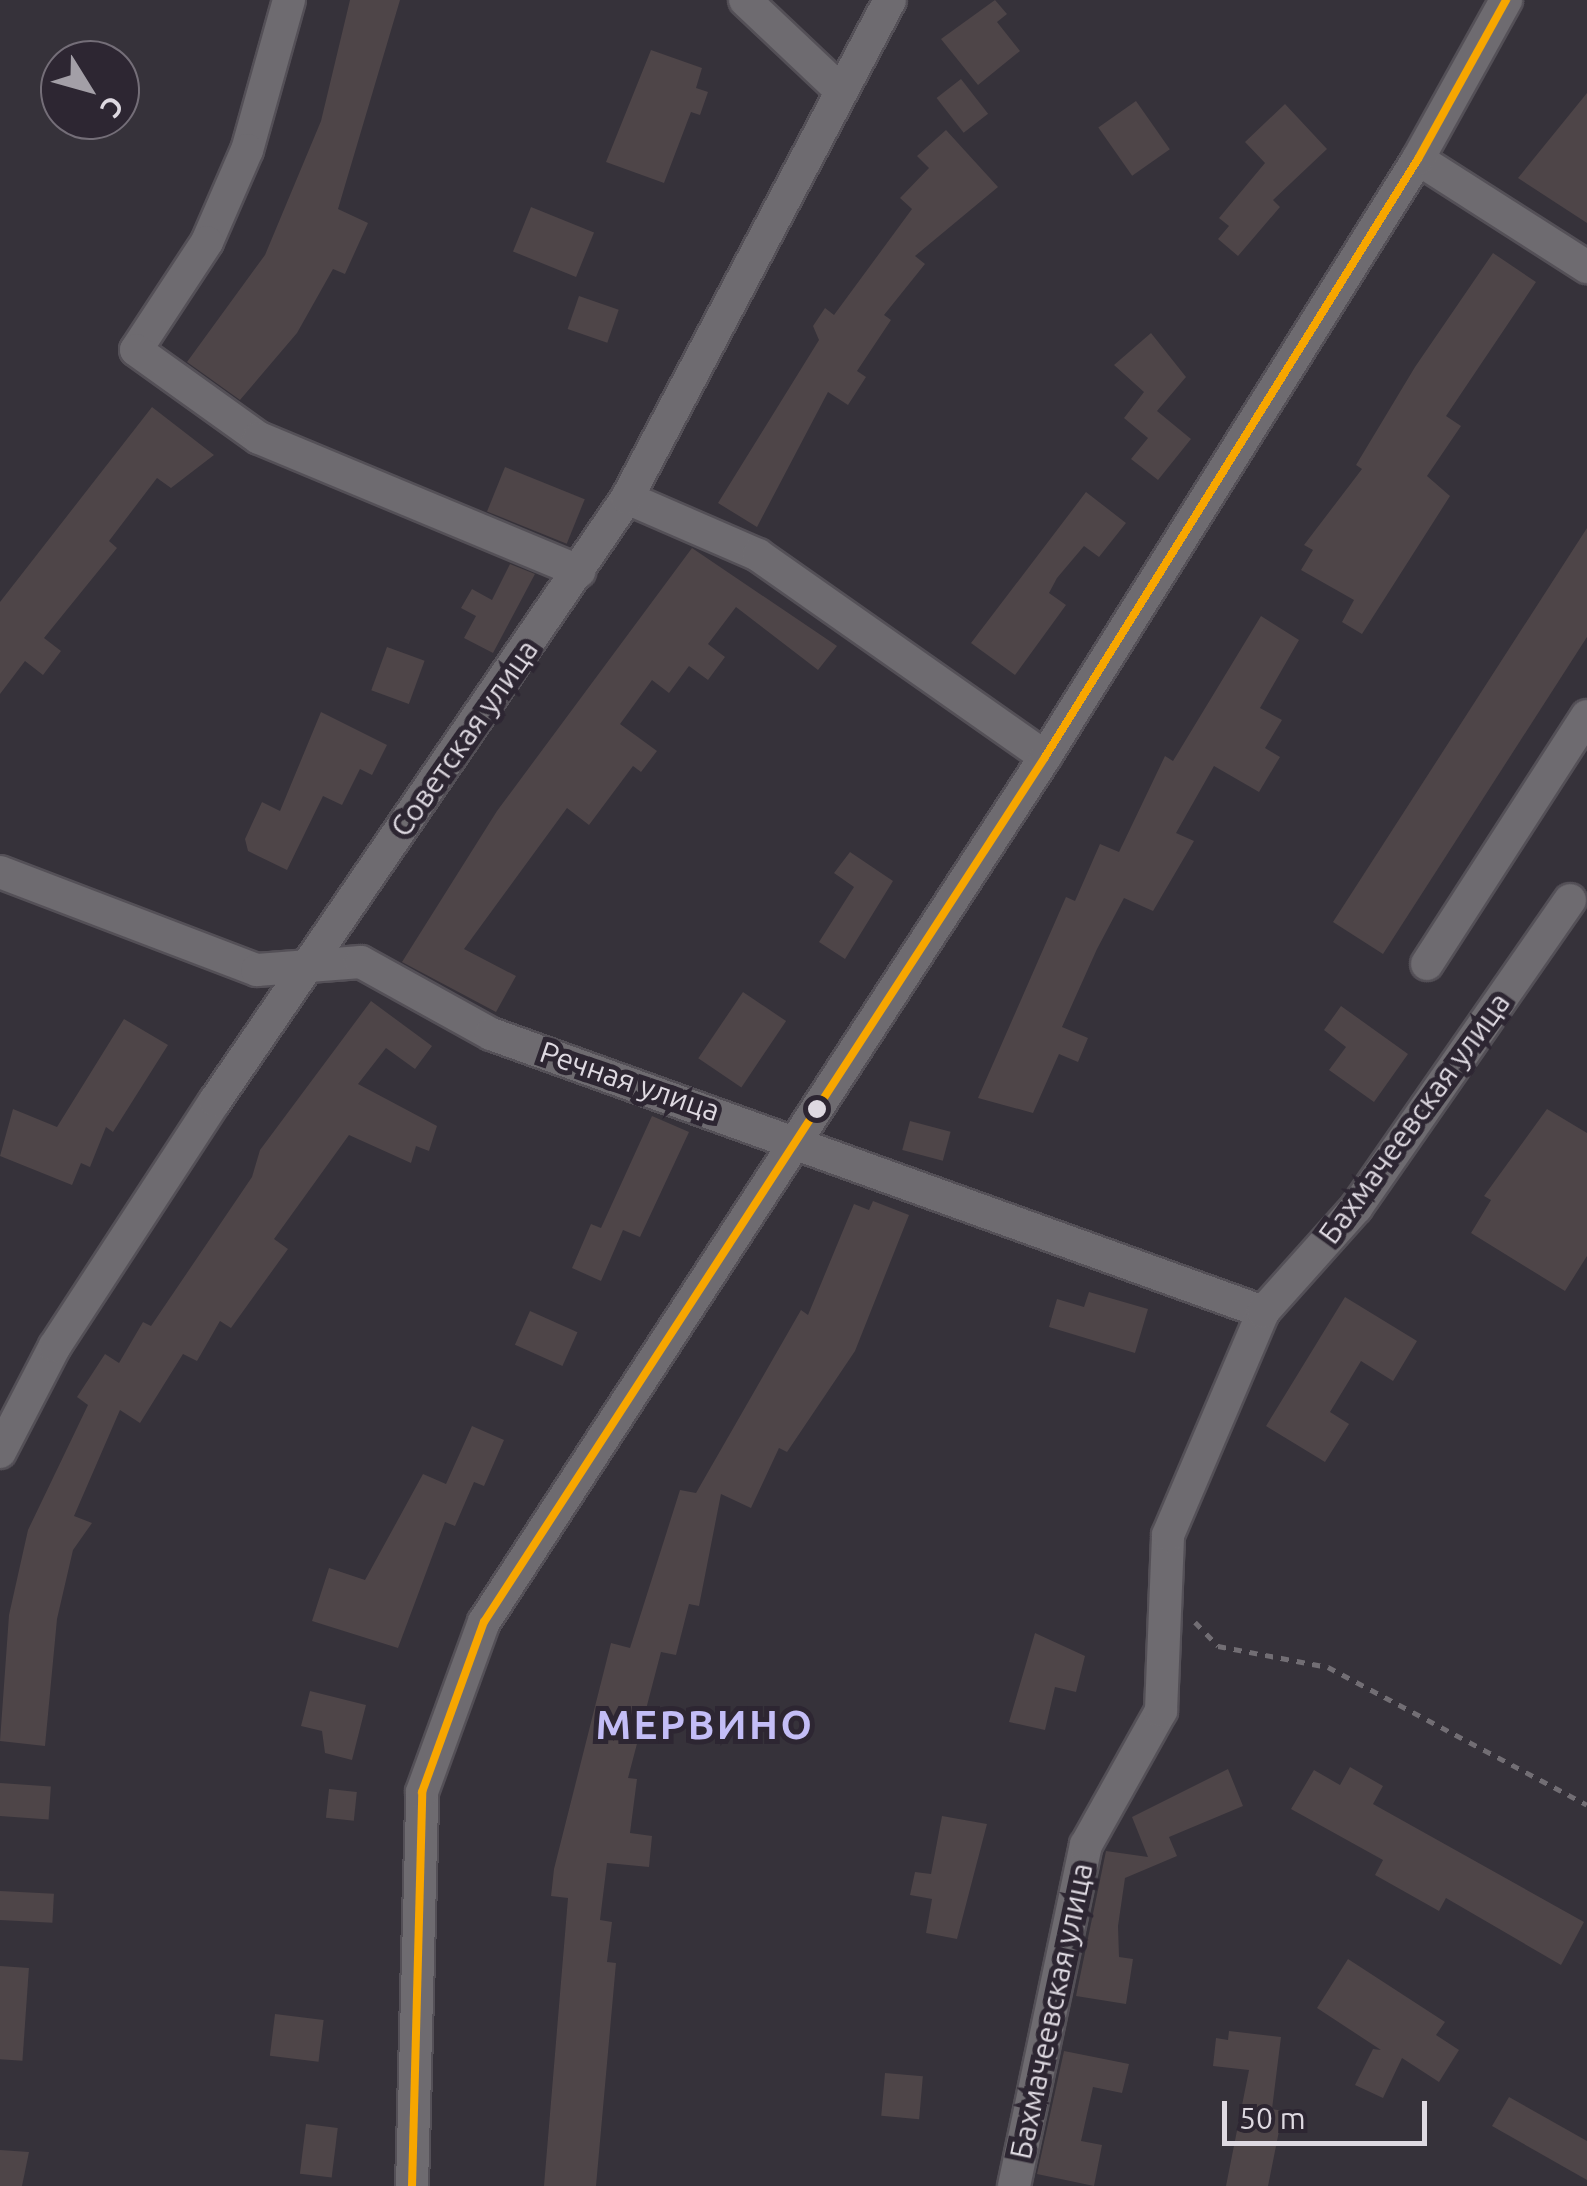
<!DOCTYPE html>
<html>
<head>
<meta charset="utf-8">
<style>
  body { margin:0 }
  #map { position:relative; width:1587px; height:2186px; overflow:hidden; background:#36323a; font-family:Ubuntu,sans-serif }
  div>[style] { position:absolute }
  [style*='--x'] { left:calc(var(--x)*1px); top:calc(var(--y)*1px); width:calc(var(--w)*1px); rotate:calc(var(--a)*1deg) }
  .building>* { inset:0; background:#4e4548; transform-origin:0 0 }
  .path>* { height:5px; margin-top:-2.5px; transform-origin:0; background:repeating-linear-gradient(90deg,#726e74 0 8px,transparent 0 16px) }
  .roads { filter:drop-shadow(2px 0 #545057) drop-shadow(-2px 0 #545057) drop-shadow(0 2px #545057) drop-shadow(0 -2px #545057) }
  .minor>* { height:32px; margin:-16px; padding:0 16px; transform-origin:16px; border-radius:16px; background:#6e6b70 }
  .bus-1>* { height:8px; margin:-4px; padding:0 4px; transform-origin:4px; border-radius:4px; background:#f7a600 }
  .dots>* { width:28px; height:28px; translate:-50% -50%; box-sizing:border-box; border:5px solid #2d2632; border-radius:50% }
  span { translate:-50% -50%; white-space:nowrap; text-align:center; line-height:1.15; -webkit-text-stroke:10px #2d2632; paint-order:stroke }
  .street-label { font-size:30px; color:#ded9e1 }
  .district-label { font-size:40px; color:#c3bdf6; font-weight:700; letter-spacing:2.5px }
  .north { position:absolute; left:40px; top:40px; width:100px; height:100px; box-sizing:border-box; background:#2d2632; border:2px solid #746e78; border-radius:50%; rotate:127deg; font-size:28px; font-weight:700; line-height:40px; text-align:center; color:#ded9e1 }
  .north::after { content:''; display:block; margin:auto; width:35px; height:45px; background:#a39fa7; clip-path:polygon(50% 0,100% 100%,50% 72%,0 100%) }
  .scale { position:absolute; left:1222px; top:2101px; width:205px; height:45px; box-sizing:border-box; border:5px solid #ded9e1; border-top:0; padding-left:12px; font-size:30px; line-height:35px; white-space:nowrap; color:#ded9e1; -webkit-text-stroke:8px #2d2632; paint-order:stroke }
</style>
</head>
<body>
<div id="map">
  <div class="building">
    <div style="clip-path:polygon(350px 0,400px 0,338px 209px,368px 223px,345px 274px,333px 269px,297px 333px,240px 400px,187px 362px,265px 255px,321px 121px)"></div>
    <div style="clip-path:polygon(995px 0,1007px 14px,997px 22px,1020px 51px,978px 85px,941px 39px)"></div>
    <div style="clip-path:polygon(651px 50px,702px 68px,696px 88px,708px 92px,700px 115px,691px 112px,664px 183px,606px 162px)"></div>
    <div style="left:961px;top:79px;width:44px;height:31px;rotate:52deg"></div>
    <div style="clip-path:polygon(1587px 93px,1587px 223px,1518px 178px)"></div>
    <div style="left:1136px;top:101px;width:59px;height:46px;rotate:55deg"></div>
    <div style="clip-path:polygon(1285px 104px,1327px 149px,1273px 200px,1280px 207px,1238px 256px,1218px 239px,1229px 226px,1219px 218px,1265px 163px,1245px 142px)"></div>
    <div style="clip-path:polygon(946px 130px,998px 187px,915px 256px,925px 264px,884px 315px,891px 320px,857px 371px,866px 377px,848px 405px,828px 392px,757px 527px,718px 503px,819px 340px,813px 326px,825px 308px,834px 315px,912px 209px,900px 198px,929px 168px,917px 156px)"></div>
    <div style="left:531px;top:207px;width:68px;height:48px;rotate:22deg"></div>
    <div style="clip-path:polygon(1493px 253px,1536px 282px,1446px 416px,1461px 426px,1427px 476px,1450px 496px,1362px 634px,1342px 622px,1354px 600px,1301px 570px,1313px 550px,1304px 545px,1362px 469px,1356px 465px,1415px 367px)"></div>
    <div style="left:579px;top:296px;width:42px;height:35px;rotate:19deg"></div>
    <div style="clip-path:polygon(1151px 333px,1186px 377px,1157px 411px,1191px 439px,1158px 480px,1131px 459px,1148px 438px,1124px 418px,1144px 392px,1114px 365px)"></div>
    <div style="clip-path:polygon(152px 407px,214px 455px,171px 488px,157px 478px,109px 541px,117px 548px,44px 638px,61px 651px,43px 675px,25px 661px,0 694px,0 602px)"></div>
    <div style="left:505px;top:467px;width:86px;height:48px;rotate:22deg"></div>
    <div style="clip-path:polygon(1086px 492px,1126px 523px,1099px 557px,1084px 546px,1057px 578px,1049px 593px,1066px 605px,1015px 675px,971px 643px)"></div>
    <div style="clip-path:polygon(1587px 528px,1587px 637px,1383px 954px,1333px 922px)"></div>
    <div style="clip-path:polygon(692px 548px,837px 646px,818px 670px,736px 607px,708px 644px,725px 657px,708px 680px,689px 666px,669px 693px,652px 680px,620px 724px,657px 751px,641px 772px,633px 766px,589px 825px,567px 808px,464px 949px,516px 976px,496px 1012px,402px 962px,497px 811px)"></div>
    <div style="clip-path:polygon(510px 564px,535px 574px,493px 653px,464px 638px,476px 616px,461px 608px,472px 589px,492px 600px)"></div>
    <div style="clip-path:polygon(1261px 616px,1299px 640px,1260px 708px,1282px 720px,1265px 748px,1280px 757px,1259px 792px,1214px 766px,1176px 833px,1194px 841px,1153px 911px,1124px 898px,1097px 949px,1062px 1027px,1088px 1038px,1078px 1062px,1059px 1054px,1033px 1113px,978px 1098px,1066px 897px,1075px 901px,1100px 844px,1119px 852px,1165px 756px,1173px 761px)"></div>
    <div style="left:387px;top:647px;width:40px;height:46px;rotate:20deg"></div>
    <div style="clip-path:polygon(321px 712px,387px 745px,372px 775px,360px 769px,342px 805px,323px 796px,287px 870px,248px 851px,245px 839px,262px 802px,280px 811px)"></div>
    <div style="clip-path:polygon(850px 852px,893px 881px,845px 959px,819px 942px,854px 887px,834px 873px)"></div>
    <div style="left:743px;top:992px;width:52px;height:80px;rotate:34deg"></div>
    <div style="clip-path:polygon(371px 1001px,432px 1046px,415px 1069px,386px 1048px,358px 1084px,437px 1126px,429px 1151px,416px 1146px,411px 1163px,349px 1135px,274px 1239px,288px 1249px,231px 1328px,220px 1321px,197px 1361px,183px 1354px,140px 1423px,120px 1410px,74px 1516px,92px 1523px,73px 1550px,57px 1619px,45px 1746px,0 1741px,9px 1615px,28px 1530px,88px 1405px,77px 1397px,105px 1354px,119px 1363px,143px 1322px,151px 1326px,252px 1177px,260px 1150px)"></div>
    <div style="clip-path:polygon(1341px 1006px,1408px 1054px,1374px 1102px,1329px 1070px,1346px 1047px,1324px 1030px)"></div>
    <div style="clip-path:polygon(124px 1019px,168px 1045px,113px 1132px,106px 1127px,90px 1167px,81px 1163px,72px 1185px,0 1156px,13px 1109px,57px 1127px)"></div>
    <div style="clip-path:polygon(1547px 1109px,1587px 1133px,1587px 1256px,1565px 1291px,1471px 1233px,1491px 1200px,1484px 1196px)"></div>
    <div style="clip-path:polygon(652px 1116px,689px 1132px,640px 1237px,623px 1230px,601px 1281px,572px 1268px,591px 1224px,601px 1228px)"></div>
    <div style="left:910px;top:1121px;width:42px;height:30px;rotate:15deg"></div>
    <div style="clip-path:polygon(873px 1201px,909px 1215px,855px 1351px,787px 1452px,779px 1448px,751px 1508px,721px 1494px,699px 1606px,689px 1604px,676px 1655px,661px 1652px,628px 1778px,637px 1779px,630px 1833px,652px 1836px,649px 1867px,607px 1863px,600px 1920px,612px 1922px,607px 1962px,616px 1963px,596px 2186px,544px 2186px,568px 1898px,551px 1896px,554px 1869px,611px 1643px,630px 1648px,680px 1490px,696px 1493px,801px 1310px,808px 1315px,854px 1204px,869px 1210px)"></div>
    <div style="clip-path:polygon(1089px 1292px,1148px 1309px,1135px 1353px,1049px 1327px,1057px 1299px,1084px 1307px)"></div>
    <div style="clip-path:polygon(1345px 1297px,1417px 1341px,1393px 1381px,1361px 1361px,1330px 1412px,1349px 1424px,1325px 1462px,1266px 1426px)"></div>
    <div style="left:530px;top:1311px;width:52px;height:37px;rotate:24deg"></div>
    <div style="clip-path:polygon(472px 1426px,504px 1440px,484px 1486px,474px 1482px,455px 1526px,445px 1522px,398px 1648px,312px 1621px,329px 1568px,365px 1580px,423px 1474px,446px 1484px)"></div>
    <div style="clip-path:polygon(1035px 1633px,1085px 1656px,1076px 1692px,1055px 1687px,1045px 1730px,1009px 1722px)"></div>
    <div style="clip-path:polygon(310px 1691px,366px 1705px,352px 1760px,325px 1753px,322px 1731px,301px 1726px)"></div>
    <div style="clip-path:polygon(1350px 1767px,1383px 1786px,1373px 1804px,1584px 1922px,1561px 1965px,1446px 1898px,1439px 1911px,1375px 1875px,1383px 1860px,1291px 1809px,1314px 1770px,1340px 1785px)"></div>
    <div style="clip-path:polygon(1228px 1769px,1243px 1806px,1169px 1837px,1177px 1856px,1125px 1878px,1118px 1926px,1119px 1957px,1133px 1959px,1126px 2004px,1076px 1996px,1106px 1851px,1148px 1857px,1132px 1817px)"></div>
    <div style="left:0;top:1783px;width:51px;height:33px;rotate:4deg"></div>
    <div style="left:329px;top:1789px;width:28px;height:29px;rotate:6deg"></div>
    <div style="clip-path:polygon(942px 1816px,987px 1824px,957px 1939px,926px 1933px,932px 1899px,910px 1895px,915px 1872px,931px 1874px)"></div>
    <div style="left:0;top:1891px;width:54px;height:29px;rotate:3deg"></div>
    <div style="clip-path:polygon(1348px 1959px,1445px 2022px,1436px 2035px,1459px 2050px,1439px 2082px,1402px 2058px,1383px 2098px,1355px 2085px,1373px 2049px,1381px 2050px,1317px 2008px)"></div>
    <div style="left:0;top:1966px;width:29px;height:93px;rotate:4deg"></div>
    <div style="left:275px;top:2014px;width:49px;height:42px;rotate:7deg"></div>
    <div style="clip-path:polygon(1229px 2031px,1281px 2037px,1272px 2109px,1283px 2111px,1268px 2186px,1226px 2186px,1249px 2070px,1213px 2066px,1216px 2038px,1228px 2040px)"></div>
    <div style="clip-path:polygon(1064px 2051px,1129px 2064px,1122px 2093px,1093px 2087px,1081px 2141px,1102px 2145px,1094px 2186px,1037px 2174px)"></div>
    <div style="left:885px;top:2073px;width:38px;height:43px;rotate:5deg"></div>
    <div style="clip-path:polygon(1509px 2097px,1587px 2141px,1587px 2180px,1492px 2126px)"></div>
    <div style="left:306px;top:2124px;width:32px;height:50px;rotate:7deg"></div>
    <div style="clip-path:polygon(0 2150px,29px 2152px,22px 2186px,0 2186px)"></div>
  </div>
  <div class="path">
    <div style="--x:1195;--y:1622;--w:33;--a:46"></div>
    <div style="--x:1218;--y:1646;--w:112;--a:10.8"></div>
    <div style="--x:1328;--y:1667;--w:293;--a:28"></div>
  </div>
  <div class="roads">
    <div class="minor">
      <div style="--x:289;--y:0;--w:156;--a:105.6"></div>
      <div style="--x:247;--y:150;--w:100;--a:113.5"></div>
      <div style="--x:207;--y:242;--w:129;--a:123.3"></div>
      <div style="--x:136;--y:350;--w:151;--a:35.6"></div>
      <div style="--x:259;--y:438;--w:347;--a:22.6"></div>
      <div style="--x:745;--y:0;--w:129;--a:43.4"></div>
      <div style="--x:1418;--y:159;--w:201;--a:32.6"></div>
      <div style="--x:627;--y:498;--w:143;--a:23.5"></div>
      <div style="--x:758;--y:555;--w:351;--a:35.1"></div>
      <div style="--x:0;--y:872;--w:275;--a:20.9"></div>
      <div style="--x:257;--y:970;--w:104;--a:-4.4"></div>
      <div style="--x:361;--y:962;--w:149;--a:29"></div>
      <div style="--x:491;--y:1034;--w:821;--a:19.8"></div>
      <div style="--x:1427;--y:964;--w:295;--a:-57.2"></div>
      <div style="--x:0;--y:1452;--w:119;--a:-62.6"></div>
      <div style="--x:55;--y:1346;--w:293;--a:-56.9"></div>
      <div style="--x:215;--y:1101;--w:730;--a:-55.66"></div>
      <div style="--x:627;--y:498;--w:563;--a:-62.16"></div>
      <div style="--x:412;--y:2186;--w:394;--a:-88.5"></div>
      <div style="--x:422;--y:1792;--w:181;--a:-70"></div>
      <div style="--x:484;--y:1622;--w:1031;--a:-57.03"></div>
      <div style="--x:1045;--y:757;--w:705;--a:-58.05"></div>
      <div style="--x:1418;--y:159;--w:182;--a:-61"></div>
      <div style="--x:1014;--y:2186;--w:349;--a:-78.1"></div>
      <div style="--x:1086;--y:1845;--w:154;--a:-60.8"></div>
      <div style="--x:1161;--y:1711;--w:176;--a:-87.7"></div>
      <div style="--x:1168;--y:1535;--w:242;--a:-66.9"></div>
      <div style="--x:1263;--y:1312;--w:140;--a:-48.2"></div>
      <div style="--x:1356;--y:1208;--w:375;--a:-55.2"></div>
    </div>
  </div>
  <div class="bus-1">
    <div style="--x:412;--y:2186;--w:394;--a:-88.5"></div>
    <div style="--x:422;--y:1792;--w:181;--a:-70"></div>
    <div style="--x:484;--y:1622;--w:1031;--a:-57.03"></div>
    <div style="--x:1045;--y:757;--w:705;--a:-58.05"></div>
    <div style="--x:1418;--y:159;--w:182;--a:-61"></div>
  </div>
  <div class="dots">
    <div style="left:817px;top:1109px;background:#ded9e1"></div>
  </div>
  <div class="street-label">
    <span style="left:464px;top:738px;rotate:-55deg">Советская улица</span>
    <span style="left:630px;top:1081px;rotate:19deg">Речная улица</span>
    <span style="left:1414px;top:1118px;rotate:-54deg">Бахмачеевская улица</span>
    <span style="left:1051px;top:2011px;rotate:-78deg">Бахмачеевская улица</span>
  </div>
  <div class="district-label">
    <span style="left:705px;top:1725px">МЕРВИНО</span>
  </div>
  <div class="north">С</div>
  <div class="scale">50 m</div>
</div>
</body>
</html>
